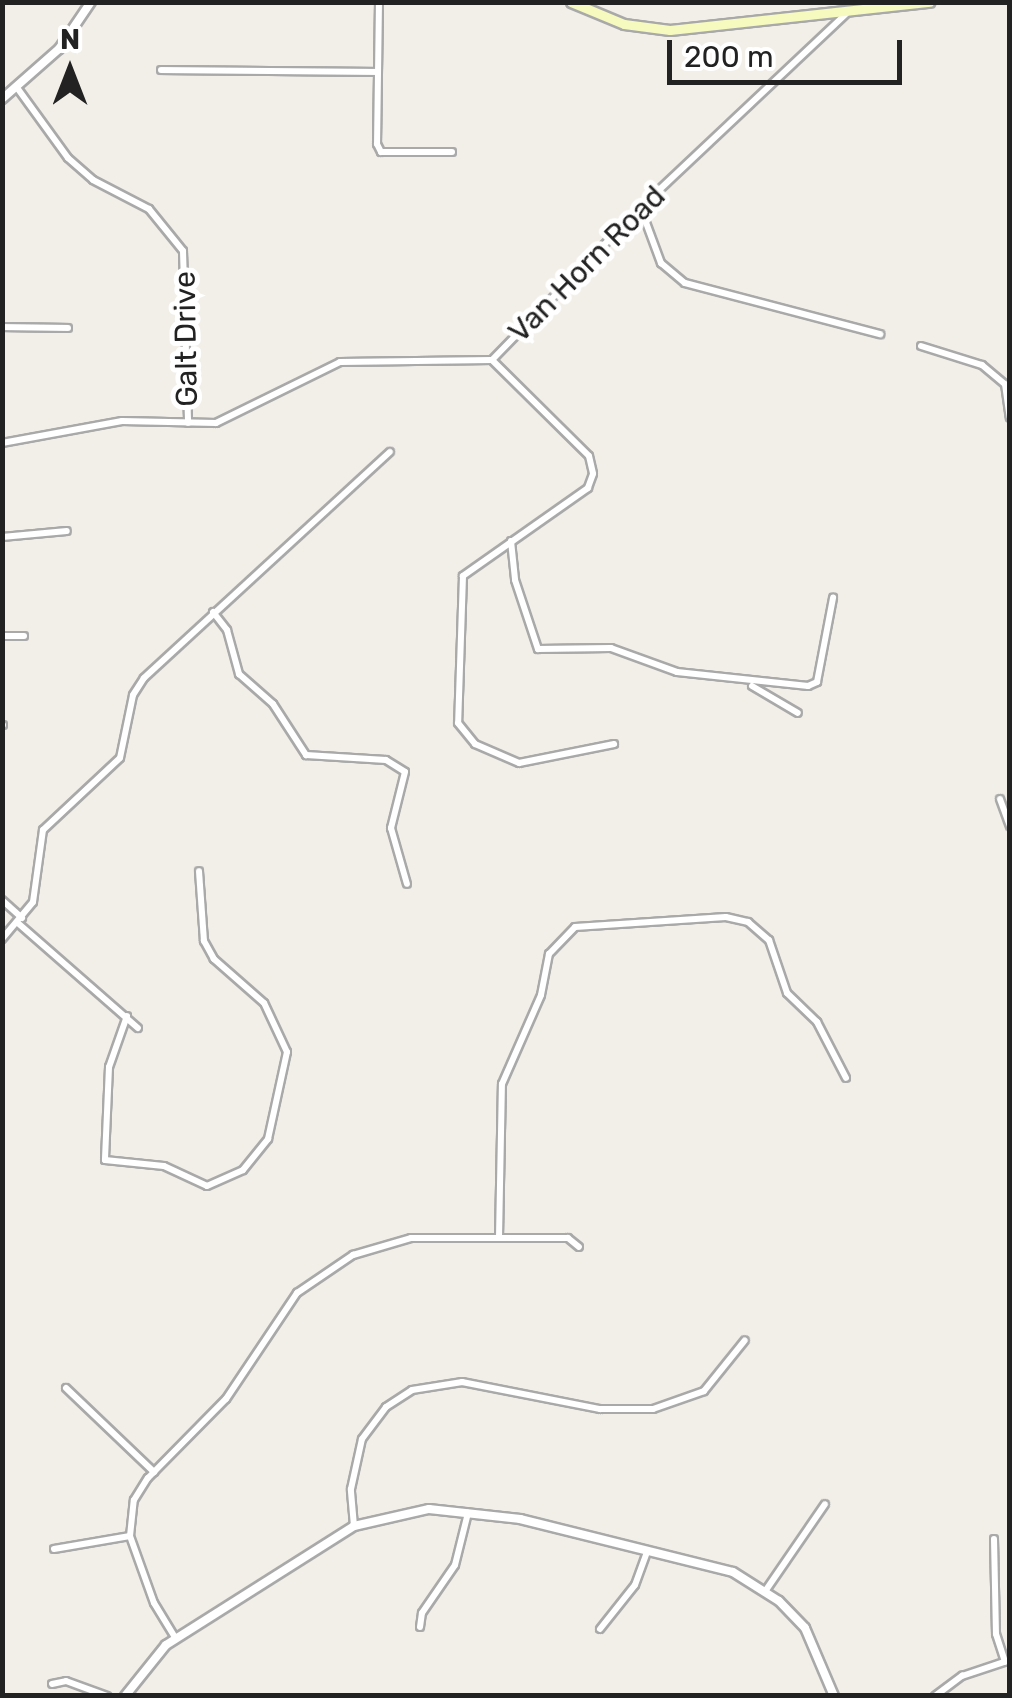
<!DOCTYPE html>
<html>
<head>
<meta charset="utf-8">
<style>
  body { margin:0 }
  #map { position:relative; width:1012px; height:1698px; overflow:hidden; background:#f2efe9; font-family:Rubik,sans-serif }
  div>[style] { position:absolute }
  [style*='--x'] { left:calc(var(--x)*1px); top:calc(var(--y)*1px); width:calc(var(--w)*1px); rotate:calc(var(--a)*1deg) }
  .roads { filter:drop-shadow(2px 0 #a9a9a9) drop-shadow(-2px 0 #a9a9a9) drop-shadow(0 2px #a9a9a9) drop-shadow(0 -2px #a9a9a9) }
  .minor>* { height:6px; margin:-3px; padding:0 3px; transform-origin:3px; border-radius:3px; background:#fff }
  .tertiary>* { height:8px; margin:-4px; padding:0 4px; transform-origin:4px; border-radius:4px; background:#fff }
  .secondary>* { height:9px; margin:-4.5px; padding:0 4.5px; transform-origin:4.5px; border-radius:4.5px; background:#f7fabf }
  span { translate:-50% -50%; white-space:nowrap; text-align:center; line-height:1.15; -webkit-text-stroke:10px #fff; paint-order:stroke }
  .street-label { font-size:30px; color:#222 }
  .frame { position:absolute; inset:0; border:5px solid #222; pointer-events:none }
  .north { position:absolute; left:20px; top:20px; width:100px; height:100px; -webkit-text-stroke:8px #fff; paint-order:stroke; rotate:0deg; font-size:28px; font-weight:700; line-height:40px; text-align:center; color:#222 }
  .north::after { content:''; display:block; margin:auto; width:35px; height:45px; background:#222; clip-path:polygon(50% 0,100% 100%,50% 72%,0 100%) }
  .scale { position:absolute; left:667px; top:40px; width:235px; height:45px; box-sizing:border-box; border:5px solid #222; border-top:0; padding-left:12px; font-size:30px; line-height:35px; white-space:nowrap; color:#222; -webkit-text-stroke:8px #fff; paint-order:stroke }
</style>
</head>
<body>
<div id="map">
  <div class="roads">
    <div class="minor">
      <div style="--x:379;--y:2;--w:142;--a:90.8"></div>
      <div style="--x:377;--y:144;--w:9;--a:63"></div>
      <div style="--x:381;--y:152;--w:71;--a:0"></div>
      <div style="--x:161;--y:70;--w:217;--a:0.5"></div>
      <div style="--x:18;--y:89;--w:85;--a:54.1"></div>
      <div style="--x:68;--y:158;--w:33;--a:41"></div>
      <div style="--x:93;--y:180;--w:63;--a:27.4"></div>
      <div style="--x:149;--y:209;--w:54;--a:51"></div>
      <div style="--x:183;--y:251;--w:172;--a:88.3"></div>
      <div style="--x:641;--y:209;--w:58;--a:69.7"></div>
      <div style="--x:661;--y:263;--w:31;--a:40"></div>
      <div style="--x:685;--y:283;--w:202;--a:14.7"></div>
      <div style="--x:2;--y:327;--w:66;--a:0.9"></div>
      <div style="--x:921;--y:346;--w:64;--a:17.3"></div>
      <div style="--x:982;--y:365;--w:30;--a:40"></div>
      <div style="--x:1005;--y:384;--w:34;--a:82"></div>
      <div style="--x:492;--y:360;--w:212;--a:-45.8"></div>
      <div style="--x:640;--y:208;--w:283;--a:-43.3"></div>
      <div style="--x:2;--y:443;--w:122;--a:-10.4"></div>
      <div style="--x:122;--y:421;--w:94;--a:1.2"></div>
      <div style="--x:216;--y:423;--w:138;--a:-26.2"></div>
      <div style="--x:340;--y:362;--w:152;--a:-0.8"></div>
      <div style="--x:492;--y:360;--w:136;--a:44.7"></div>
      <div style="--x:589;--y:456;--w:18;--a:77"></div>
      <div style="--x:593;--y:474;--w:15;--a:110"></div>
      <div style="--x:588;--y:488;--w:153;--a:144.9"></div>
      <div style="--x:463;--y:576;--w:147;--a:91.9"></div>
      <div style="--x:458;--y:723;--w:27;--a:51"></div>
      <div style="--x:475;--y:744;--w:48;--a:23.4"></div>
      <div style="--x:519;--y:763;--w:97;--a:-11.3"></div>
      <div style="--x:2;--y:537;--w:65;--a:-5.3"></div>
      <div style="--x:511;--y:541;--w:39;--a:84"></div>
      <div style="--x:515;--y:580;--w:73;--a:71.6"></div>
      <div style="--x:538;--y:649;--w:73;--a:-0.8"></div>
      <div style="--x:611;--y:648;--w:70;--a:20"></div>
      <div style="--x:677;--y:672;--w:132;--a:6.1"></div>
      <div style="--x:808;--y:686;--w:10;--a:-24"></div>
      <div style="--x:817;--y:682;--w:86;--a:-79.2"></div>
      <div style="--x:213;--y:612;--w:23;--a:52"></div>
      <div style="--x:227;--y:630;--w:46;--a:74.7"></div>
      <div style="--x:239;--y:674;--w:45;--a:41.4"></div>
      <div style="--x:273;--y:704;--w:61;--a:57.1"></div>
      <div style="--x:306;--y:755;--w:80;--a:3.6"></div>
      <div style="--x:386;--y:760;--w:22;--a:32"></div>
      <div style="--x:405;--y:772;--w:58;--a:104"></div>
      <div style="--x:391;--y:828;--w:58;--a:74.1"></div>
      <div style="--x:2;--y:636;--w:22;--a:0"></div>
      <div style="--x:752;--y:686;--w:53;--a:30.4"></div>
      <div style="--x:2;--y:725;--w:1;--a:0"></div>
      <div style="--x:1000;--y:799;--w:29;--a:70"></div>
      <div style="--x:2;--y:900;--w:27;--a:42"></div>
      <div style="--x:19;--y:924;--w:158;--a:41.2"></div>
      <div style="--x:2;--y:939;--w:48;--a:-50"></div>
      <div style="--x:33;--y:902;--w:73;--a:-82.1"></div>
      <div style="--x:43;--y:830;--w:105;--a:-43.1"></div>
      <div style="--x:120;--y:758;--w:64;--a:-78.3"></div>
      <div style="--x:133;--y:695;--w:20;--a:-57"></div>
      <div style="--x:144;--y:678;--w:334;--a:-42.6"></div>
      <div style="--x:127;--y:1016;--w:54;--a:109.4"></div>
      <div style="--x:109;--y:1067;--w:93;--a:92.5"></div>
      <div style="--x:105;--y:1160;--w:59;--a:5.8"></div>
      <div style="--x:164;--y:1166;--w:47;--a:24.9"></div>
      <div style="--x:207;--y:1186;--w:39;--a:-24"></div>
      <div style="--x:243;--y:1170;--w:40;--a:-51"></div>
      <div style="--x:268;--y:1139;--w:89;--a:-77.7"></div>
      <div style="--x:287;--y:1052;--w:54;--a:-115.1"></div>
      <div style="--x:264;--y:1003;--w:67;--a:-138.7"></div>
      <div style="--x:214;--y:959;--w:21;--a:-119"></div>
      <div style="--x:204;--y:941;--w:70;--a:-94.1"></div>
      <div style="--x:499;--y:1237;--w:153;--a:-88.9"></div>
      <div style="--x:502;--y:1084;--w:97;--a:-66.3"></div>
      <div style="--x:541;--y:995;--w:42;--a:-79"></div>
      <div style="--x:549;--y:954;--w:37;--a:-46"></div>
      <div style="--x:575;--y:927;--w:151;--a:-3.8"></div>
      <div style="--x:726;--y:917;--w:23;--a:13"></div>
      <div style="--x:748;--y:922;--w:28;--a:41"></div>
      <div style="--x:769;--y:940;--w:56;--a:71.2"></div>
      <div style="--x:787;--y:993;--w:42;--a:44"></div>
      <div style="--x:817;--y:1022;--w:63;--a:62.6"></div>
      <div style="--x:66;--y:1388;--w:122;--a:43.7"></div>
      <div style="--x:354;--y:1526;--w:37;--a:-95"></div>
      <div style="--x:351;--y:1489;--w:51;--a:-77.6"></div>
      <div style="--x:362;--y:1439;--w:40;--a:-53"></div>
      <div style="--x:386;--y:1407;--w:31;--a:-33"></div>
      <div style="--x:412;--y:1390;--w:51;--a:-9.1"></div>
      <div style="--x:462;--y:1382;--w:141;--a:11.1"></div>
      <div style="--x:600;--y:1409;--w:53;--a:0"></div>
      <div style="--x:653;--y:1409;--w:54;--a:-19.4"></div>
      <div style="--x:704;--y:1391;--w:65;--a:-51.2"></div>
      <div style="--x:994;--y:1539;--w:95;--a:88.8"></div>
      <div style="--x:996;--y:1634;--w:29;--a:72"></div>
      <div style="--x:54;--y:1549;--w:77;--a:-9.7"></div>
      <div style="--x:766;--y:1590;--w:104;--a:-55.5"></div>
      <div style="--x:420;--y:1627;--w:14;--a:-82"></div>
      <div style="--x:422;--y:1613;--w:58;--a:-55.5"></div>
      <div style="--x:455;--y:1565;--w:54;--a:-76"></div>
      <div style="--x:600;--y:1629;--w:56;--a:-51.5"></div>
      <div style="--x:635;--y:1585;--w:37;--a:-70"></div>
      <div style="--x:176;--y:1639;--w:42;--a:-121.4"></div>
      <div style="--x:154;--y:1603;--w:71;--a:-109.7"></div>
      <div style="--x:130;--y:1536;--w:36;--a:-84"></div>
      <div style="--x:134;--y:1500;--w:26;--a:-58"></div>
      <div style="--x:148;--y:1478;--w:111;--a:-45.4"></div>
      <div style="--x:226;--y:1399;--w:128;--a:-56.2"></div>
      <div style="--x:297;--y:1293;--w:68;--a:-34.2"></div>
      <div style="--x:353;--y:1255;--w:60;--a:-16.3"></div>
      <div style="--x:411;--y:1238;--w:157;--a:0"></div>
      <div style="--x:568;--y:1238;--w:14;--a:39"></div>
      <div style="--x:52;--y:1684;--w:14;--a:-12"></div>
      <div style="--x:66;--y:1681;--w:44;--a:20.1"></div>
      <div style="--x:935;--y:1696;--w:34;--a:-37"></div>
      <div style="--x:962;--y:1676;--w:51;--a:-18.4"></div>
    </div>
    <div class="tertiary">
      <div style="--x:2;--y:99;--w:76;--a:-41.3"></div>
      <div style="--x:59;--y:49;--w:57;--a:-55.8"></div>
      <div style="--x:125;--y:1696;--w:65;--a:-51.2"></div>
      <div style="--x:166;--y:1645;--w:222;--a:-32.3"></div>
      <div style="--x:354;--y:1526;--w:77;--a:-12.8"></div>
      <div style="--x:429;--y:1509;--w:92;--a:6.3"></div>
      <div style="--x:520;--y:1519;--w:219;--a:14"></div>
      <div style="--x:733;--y:1572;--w:54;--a:32.2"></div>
      <div style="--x:779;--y:1601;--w:37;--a:46"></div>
      <div style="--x:805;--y:1628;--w:74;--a:66.9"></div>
    </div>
    <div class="secondary">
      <div style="--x:571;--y:2;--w:57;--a:22.5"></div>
      <div style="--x:624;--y:24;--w:46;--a:7.4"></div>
      <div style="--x:670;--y:30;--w:261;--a:-6.2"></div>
    </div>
  </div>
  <div class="street-label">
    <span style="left:587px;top:264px;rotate:-45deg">Van Horn Road</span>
    <span style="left:186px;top:339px;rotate:-91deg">Galt Drive</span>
  </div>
  <div class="frame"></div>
  <div class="north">N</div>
  <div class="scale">200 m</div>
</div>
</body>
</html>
